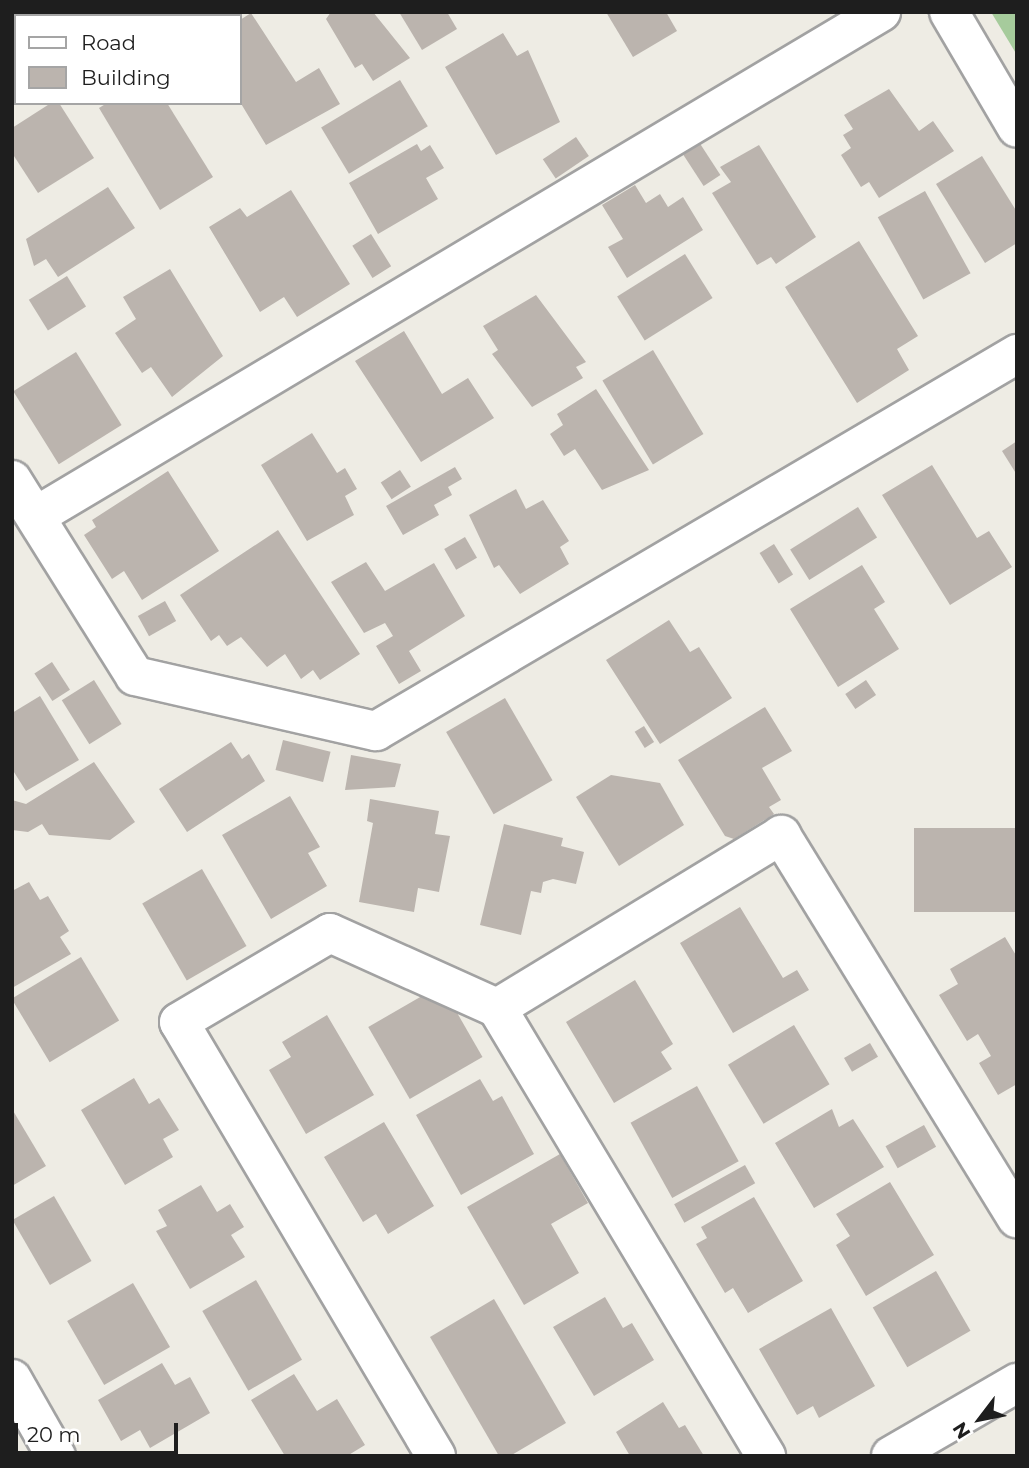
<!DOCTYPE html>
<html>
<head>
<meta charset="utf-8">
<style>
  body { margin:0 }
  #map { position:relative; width:1029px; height:1468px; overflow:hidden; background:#eeece4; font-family:Montserrat,sans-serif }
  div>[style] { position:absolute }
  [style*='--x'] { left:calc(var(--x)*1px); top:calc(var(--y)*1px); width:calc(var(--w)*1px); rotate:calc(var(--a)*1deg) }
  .forest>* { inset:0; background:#a6cb9c }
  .building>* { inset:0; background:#bbb4ae; transform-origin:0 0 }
  .roads { filter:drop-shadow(2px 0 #a2a2a2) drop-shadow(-2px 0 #a2a2a2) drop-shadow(0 2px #a2a2a2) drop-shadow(0 -2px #a2a2a2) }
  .minor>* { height:38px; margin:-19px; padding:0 19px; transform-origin:19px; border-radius:19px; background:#fff }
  span { translate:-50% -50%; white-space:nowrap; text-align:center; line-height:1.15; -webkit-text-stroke:6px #fff; paint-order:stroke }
  .frame { position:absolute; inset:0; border:14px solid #1e1e1e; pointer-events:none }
  .legend { position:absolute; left:14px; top:14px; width:228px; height:91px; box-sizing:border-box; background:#fff; border:2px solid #a5a5a5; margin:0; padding:9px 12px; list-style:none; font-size:21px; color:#1e1e1e }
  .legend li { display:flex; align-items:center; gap:14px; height:35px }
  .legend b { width:35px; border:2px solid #a5a5a5 }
  .north { position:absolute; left:945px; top:1384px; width:70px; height:70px; -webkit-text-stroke:5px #fff; paint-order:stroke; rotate:238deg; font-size:19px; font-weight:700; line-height:28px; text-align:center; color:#1e1e1e }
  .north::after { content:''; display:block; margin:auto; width:24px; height:32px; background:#1e1e1e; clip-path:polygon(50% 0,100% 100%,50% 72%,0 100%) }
  .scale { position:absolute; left:14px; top:1423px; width:164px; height:32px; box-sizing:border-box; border:4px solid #1e1e1e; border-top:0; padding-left:9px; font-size:21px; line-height:24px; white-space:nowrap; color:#1e1e1e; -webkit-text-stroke:5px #fff; paint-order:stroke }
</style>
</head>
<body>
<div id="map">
  <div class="forest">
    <div style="clip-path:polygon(991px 12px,1017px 12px,1017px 55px)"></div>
  </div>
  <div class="building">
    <div style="clip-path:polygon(331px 12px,373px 12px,410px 58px,373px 81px,362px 64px,355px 68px,326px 19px)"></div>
    <div style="clip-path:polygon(399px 12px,447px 12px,457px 29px,422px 50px)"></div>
    <div style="clip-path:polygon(606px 12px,666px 12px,677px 31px,633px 57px)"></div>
    <div style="clip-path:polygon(251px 13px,296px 82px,319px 68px,340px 104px,266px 145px,240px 102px,240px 20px)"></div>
    <div style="clip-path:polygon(503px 33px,517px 56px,528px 50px,560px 122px,496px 155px,445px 67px)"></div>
    <div style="left:400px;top:80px;width:54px;height:92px;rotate:59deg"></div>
    <div style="clip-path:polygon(889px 89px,919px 131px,933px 121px,954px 151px,879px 198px,869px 182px,861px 187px,841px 155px,851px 148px,843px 135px,853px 129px,844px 115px)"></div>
    <div style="clip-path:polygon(51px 103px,59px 103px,94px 158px,38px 193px,12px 153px,12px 128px)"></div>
    <div style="clip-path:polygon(107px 103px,167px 103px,213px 177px,160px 210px,99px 108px)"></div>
    <div style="left:576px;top:137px;width:23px;height:40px;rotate:56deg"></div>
    <div style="left:697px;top:139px;width:43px;height:20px;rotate:57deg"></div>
    <div style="clip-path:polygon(417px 144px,421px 151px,430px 145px,444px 168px,426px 178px,438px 199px,378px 234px,349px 183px)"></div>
    <div style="clip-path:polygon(759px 145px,816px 237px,776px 264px,771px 257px,757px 265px,712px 193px,731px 182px,720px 167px)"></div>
    <div style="clip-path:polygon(982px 156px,1017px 212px,1017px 243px,985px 263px,936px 184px)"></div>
    <div style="clip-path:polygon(635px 185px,646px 203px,660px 194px,668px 207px,683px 197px,703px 230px,627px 278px,608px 247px,623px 239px,602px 205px)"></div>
    <div style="clip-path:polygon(108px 187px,135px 228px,58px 277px,46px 259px,34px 266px,26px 239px)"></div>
    <div style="clip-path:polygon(291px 190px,350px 284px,297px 317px,284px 297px,260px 312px,209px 227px,240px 208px,247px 217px)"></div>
    <div style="left:925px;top:191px;width:94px;height:54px;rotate:61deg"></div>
    <div style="left:371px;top:234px;width:38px;height:22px;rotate:58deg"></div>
    <div style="clip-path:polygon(859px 241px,918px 336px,897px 349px,909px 370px,857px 403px,785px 287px)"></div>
    <div style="left:685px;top:254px;width:52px;height:80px;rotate:58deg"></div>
    <div style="clip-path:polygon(170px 269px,223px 356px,172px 397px,151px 367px,142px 373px,115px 333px,136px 319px,123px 297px)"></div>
    <div style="left:67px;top:276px;width:36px;height:45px;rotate:58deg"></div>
    <div style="clip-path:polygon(536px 295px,586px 362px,576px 367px,583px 378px,532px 407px,492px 354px,498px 350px,483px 326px)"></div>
    <div style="clip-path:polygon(404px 331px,442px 394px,468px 378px,494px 418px,421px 462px,355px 361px)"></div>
    <div style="left:653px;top:350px;width:98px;height:59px;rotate:59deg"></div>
    <div style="left:76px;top:352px;width:86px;height:74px;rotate:58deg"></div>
    <div style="clip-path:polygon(596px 389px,649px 470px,602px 490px,575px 449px,564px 456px,550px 434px,563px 425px,557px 414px)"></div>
    <div style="clip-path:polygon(312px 433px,337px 473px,345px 468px,357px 489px,345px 496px,354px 515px,307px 541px,261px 465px)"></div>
    <div style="clip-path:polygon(1017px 441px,1017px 475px,1002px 451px)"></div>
    <div style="clip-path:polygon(932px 465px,977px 538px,989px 531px,1012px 567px,950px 605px,882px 495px)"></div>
    <div style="clip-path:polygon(455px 467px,462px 479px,448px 487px,452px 495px,434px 505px,439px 515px,403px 535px,386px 506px)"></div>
    <div style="left:400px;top:470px;width:20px;height:23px;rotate:57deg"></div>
    <div style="clip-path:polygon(168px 471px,219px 551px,142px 600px,124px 571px,112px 579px,84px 535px,96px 527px,92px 520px)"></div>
    <div style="clip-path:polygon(516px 489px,526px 509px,543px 500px,569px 541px,560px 547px,569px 564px,520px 594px,499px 565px,494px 568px,469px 515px)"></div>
    <div style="left:858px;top:507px;width:36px;height:80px;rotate:58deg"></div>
    <div style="clip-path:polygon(278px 530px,360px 654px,320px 680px,313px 670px,301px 679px,285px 654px,267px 667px,241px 637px,227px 646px,219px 635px,211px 641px,180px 595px)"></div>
    <div style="left:465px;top:537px;width:24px;height:24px;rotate:60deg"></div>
    <div style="left:774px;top:544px;width:36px;height:17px;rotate:58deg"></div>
    <div style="clip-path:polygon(366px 562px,385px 591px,434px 563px,465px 616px,409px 651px,421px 671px,399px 684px,376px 646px,393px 636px,385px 623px,364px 633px,331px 582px)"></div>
    <div style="clip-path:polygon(862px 565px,885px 602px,874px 609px,899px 649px,838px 687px,790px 609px)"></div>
    <div style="left:165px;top:601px;width:23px;height:31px;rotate:61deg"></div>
    <div style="clip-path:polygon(669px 620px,690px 652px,699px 647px,732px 698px,660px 744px,606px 660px)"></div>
    <div style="left:52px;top:662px;width:33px;height:21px;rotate:57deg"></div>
    <div style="left:94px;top:680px;width:52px;height:38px;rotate:58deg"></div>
    <div style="left:866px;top:680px;width:18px;height:25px;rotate:56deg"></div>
    <div style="clip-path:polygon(40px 696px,79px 760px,26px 791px,12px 769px,12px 713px)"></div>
    <div style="left:505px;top:698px;width:95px;height:68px;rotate:60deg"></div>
    <div style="clip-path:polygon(765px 707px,792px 751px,762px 768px,781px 800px,769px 807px,774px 814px,734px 839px,725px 836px,678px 760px)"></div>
    <div style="left:644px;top:726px;width:19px;height:11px;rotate:58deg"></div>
    <div style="left:283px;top:740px;width:49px;height:31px;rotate:14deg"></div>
    <div style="clip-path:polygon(231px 742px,242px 759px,249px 754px,265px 781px,187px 832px,159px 789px)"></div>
    <div style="clip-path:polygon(351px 755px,401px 764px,395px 787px,345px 790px)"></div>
    <div style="clip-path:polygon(94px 762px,135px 822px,110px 840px,49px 835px,42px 824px,28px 832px,12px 830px,12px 800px,26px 804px)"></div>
    <div style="clip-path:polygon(611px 775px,660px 783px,684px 825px,619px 866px,576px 797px)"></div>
    <div style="clip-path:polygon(290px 796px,320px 847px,308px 853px,327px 886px,271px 919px,222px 835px)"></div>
    <div style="clip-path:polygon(370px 799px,439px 811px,435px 834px,450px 836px,439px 892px,418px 888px,414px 912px,359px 902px,373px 823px,367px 821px)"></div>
    <div style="clip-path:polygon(504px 824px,563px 838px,561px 846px,584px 852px,576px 884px,553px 879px,543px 882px,541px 893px,531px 891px,521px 935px,480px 925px)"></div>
    <div style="left:1017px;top:828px;width:84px;height:103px;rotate:90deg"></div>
    <div style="left:202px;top:869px;width:89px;height:69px;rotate:60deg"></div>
    <div style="clip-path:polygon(29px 882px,40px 900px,48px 896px,69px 931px,60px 937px,71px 954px,12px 988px,12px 891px)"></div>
    <div style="clip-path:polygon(740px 907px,783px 978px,797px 970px,809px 990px,733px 1033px,680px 943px)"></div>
    <div style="clip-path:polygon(1005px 937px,1017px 957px,1017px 1084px,998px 1095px,979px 1063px,991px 1056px,978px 1034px,967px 1041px,939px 995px,958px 984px,950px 969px)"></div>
    <div style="left:81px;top:957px;width:74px;height:81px;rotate:59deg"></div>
    <div style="clip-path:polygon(635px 980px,673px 1044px,661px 1052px,672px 1069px,614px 1103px,566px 1022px)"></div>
    <div style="left:441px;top:985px;width:83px;height:84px;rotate:60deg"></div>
    <div style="clip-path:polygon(327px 1015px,374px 1095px,306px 1134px,269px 1070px,291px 1057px,282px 1042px)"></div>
    <div style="left:794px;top:1025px;width:69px;height:77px;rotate:59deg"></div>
    <div style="left:870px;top:1043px;width:16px;height:30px;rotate:60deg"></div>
    <div style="clip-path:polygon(134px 1078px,149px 1104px,159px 1098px,179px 1130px,163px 1139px,173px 1157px,125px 1185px,81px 1110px)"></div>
    <div style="clip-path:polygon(480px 1079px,493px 1101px,502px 1096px,534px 1154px,461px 1195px,416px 1115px)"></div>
    <div style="left:697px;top:1086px;width:86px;height:76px;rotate:61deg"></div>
    <div style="clip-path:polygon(12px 1109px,46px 1166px,12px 1186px)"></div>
    <div style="clip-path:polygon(832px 1109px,839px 1127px,853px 1119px,884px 1167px,814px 1208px,775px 1143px)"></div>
    <div style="clip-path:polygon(384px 1122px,434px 1206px,388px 1234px,376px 1214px,363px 1222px,324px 1157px)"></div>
    <div style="left:924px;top:1125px;width:25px;height:44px;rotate:61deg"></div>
    <div style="clip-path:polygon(560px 1154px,588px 1203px,551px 1224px,579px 1273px,524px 1305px,467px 1207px)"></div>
    <div style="left:745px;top:1165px;width:21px;height:81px;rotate:61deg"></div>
    <div style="clip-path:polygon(890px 1182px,934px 1255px,866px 1296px,836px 1245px,850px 1236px,836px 1214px)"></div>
    <div style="clip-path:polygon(201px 1185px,217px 1212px,230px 1204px,244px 1227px,231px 1235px,245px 1257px,190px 1289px,156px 1231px,167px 1226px,158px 1210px)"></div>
    <div style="left:54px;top:1196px;width:75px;height:48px;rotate:60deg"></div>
    <div style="clip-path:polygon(754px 1197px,803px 1281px,748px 1313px,733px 1288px,725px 1293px,696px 1244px,707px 1238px,701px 1227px)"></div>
    <div style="left:936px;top:1271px;width:69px;height:73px;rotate:60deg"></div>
    <div style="left:256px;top:1280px;width:92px;height:62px;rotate:60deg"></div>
    <div style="left:133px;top:1283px;width:74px;height:76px;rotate:60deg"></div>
    <div style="clip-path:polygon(605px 1297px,623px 1328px,632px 1323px,654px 1360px,594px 1396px,553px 1327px)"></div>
    <div style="clip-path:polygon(494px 1299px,566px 1423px,510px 1456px,499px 1456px,430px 1337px)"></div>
    <div style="clip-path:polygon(831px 1308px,875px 1386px,819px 1418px,813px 1406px,797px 1415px,759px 1349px)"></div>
    <div style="clip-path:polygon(162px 1363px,175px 1385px,190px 1377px,210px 1413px,150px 1448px,140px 1430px,121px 1441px,98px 1400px)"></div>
    <div style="clip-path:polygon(294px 1374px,317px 1411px,337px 1399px,365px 1445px,347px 1456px,285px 1456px,251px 1400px)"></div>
    <div style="clip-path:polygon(663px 1402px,679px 1428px,685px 1425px,704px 1456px,630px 1456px,616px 1432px)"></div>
  </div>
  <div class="roads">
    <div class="minor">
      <div style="--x:949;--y:12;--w:134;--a:59.6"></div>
      <div style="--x:110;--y:16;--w:7;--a:-34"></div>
      <div style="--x:12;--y:72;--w:4;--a:-27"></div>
      <div style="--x:12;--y:480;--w:231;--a:57.9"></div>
      <div style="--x:135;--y:676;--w:247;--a:12.9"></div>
      <div style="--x:376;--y:731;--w:744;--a:-30.46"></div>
      <div style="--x:36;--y:516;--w:984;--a:-30.81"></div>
      <div style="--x:497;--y:1008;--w:333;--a:-31.3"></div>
      <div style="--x:781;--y:835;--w:450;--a:58.4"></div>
      <div style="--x:12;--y:1379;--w:89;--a:60.3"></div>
      <div style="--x:436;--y:1456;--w:504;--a:-120.63"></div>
      <div style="--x:179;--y:1022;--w:175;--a:-30.5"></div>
      <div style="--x:330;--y:933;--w:183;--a:24.2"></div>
      <div style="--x:497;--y:1008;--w:523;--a:59.02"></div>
      <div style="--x:891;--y:1456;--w:146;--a:-30.1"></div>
    </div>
  </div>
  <div class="frame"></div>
  <ul class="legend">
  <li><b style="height:9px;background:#fff"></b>Road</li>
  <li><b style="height:19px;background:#bbb4ae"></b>Building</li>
  </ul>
  <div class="north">N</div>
  <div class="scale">20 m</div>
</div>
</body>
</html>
